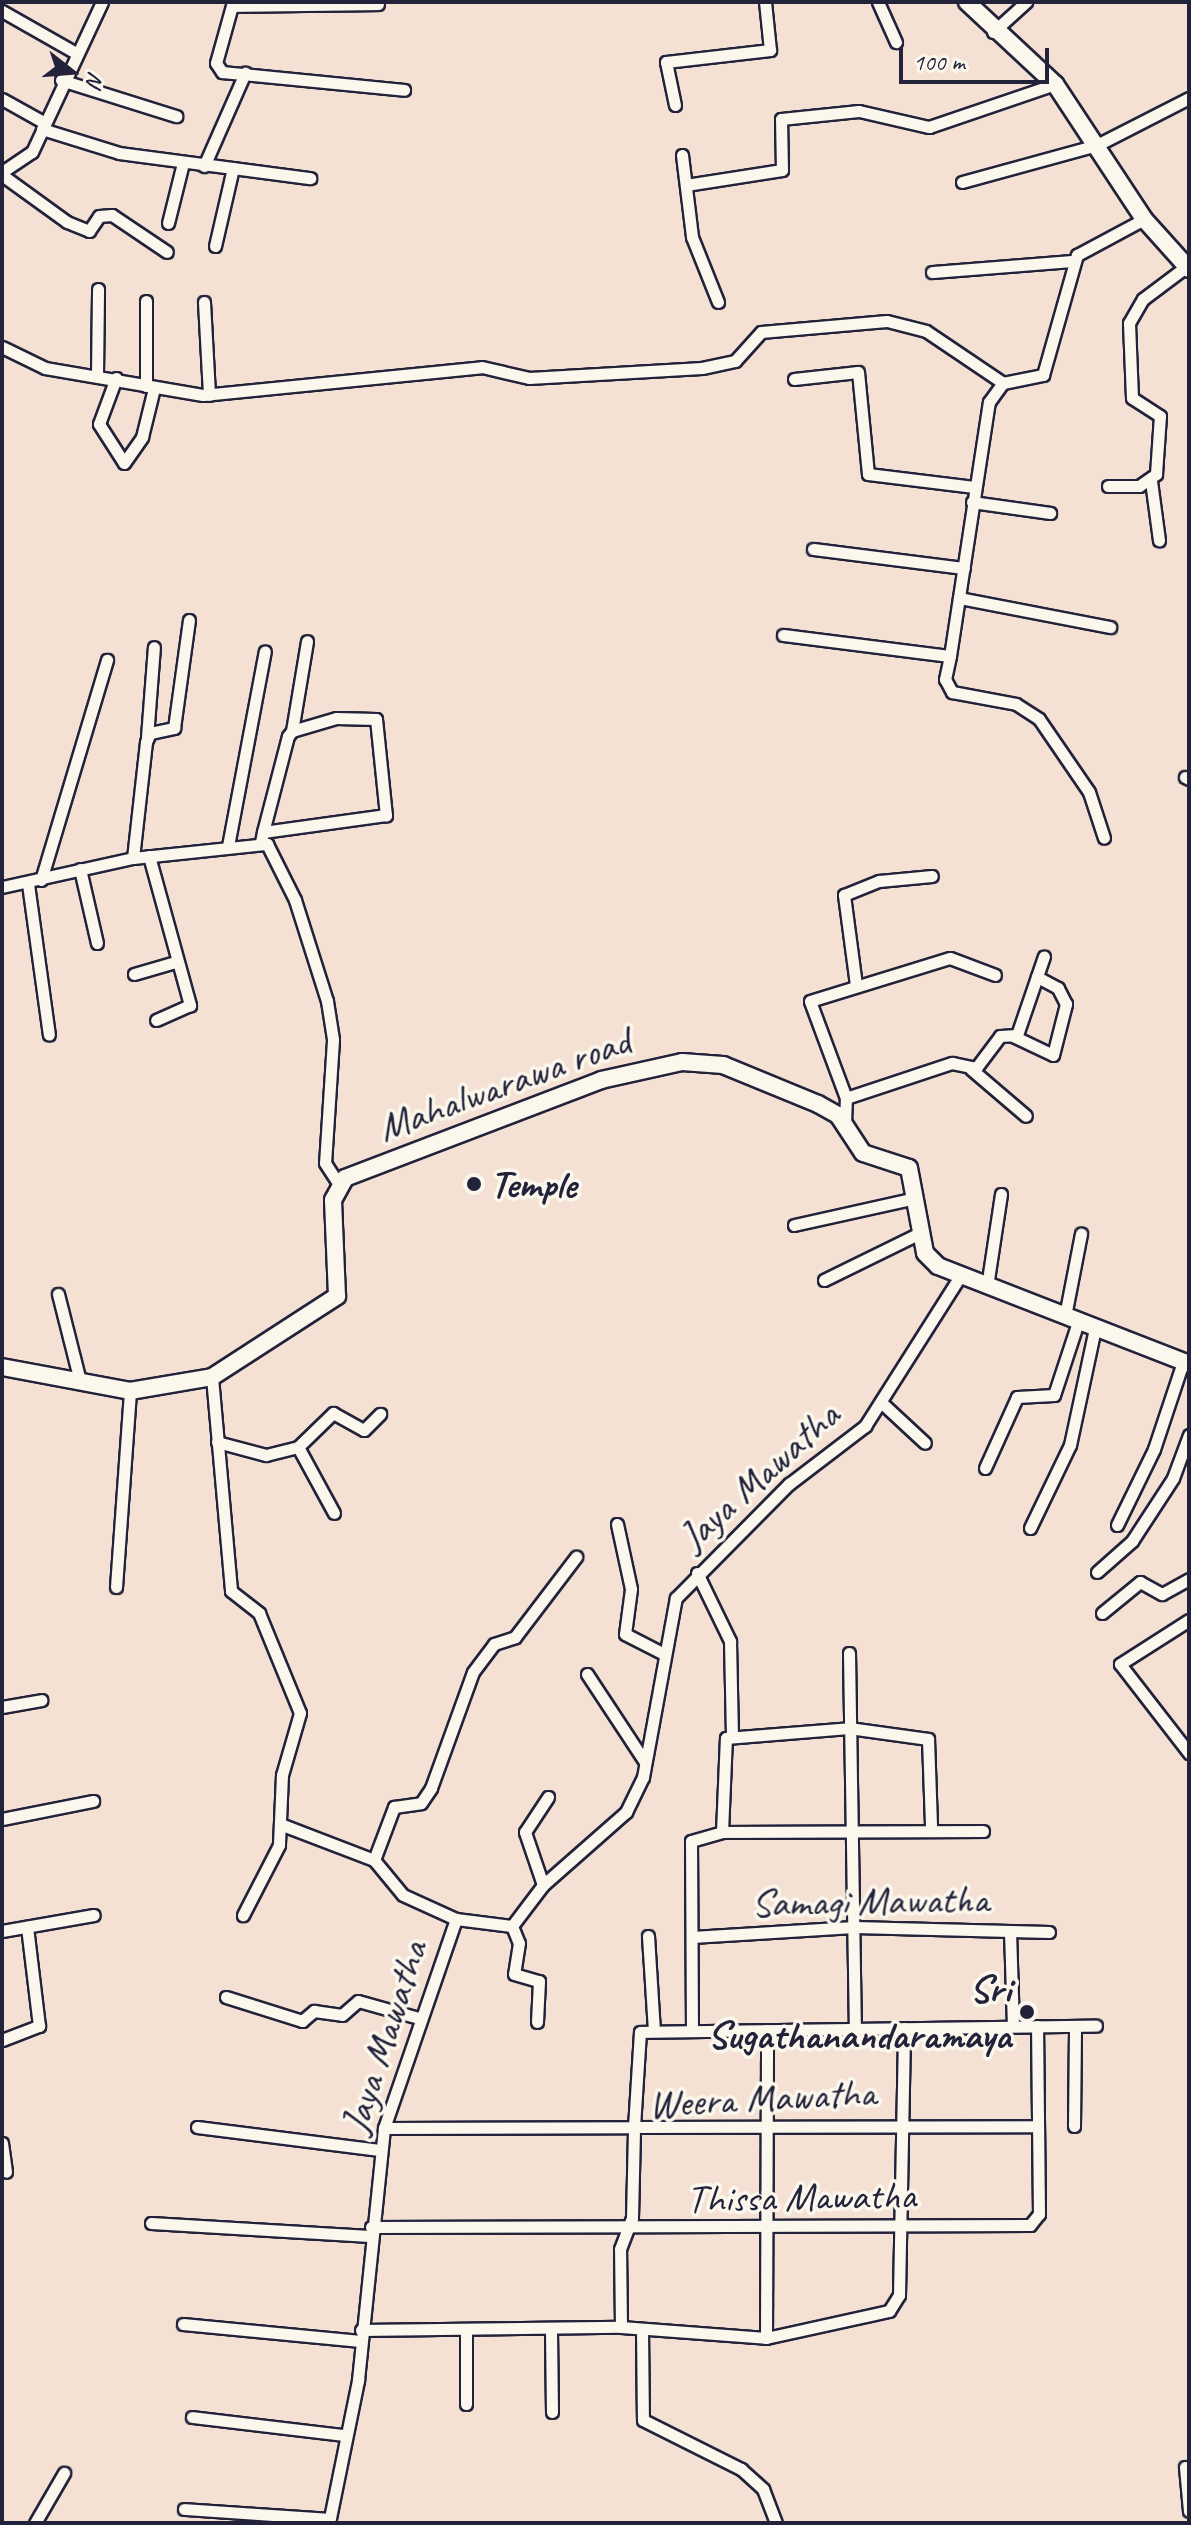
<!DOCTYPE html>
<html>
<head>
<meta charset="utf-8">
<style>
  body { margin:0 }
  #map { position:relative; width:1191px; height:2525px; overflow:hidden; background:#f5e1d4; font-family:Caveat,sans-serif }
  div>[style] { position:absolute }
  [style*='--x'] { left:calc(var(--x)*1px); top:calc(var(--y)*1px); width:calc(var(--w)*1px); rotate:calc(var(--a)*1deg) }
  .roads { filter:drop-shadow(2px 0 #22223b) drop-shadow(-2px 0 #22223b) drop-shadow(0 2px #22223b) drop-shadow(0 -2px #22223b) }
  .street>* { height:11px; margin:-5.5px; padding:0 5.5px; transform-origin:5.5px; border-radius:5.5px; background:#fbf7ec }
  .secondary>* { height:16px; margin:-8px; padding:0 8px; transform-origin:8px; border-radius:8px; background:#fbf7ec }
  .dots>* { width:22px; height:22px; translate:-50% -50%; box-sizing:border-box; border:4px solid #fbf7ec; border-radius:50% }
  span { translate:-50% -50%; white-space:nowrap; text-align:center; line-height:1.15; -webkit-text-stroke:7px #fbf7ec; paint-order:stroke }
  .street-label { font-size:40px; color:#22223b }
  .poi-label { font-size:40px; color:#22223b; font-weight:700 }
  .left { translate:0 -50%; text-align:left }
  .right { translate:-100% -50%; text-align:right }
  .frame { position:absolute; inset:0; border:4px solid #22223b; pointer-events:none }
  .north { position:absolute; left:32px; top:32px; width:80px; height:80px; -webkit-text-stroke:6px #fbf7ec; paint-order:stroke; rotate:107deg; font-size:22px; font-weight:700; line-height:32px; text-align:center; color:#22223b }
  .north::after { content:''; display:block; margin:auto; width:28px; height:36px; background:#22223b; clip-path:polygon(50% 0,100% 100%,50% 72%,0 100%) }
  .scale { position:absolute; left:899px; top:48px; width:150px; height:36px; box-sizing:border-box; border:4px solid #22223b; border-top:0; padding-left:10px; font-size:24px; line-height:28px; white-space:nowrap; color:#22223b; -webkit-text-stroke:6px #fbf7ec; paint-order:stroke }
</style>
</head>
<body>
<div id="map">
  <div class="roads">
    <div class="street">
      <div style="--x:233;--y:2;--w:63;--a:105.6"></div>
      <div style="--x:216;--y:63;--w:11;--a:56"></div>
      <div style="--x:222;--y:72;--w:183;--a:5.6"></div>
      <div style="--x:878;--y:2;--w:44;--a:65.8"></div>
      <div style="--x:232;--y:6;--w:146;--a:-0.8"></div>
      <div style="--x:2;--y:11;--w:85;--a:29.6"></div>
      <div style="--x:993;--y:32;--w:45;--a:-42.3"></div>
      <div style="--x:61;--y:80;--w:121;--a:17.4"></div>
      <div style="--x:2;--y:99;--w:49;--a:29.2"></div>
      <div style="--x:675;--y:105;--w:44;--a:-101.8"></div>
      <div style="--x:666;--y:62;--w:105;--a:-6.6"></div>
      <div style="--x:770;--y:50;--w:48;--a:-95.9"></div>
      <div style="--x:42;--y:129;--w:81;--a:17.3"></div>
      <div style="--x:119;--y:153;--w:193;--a:7.5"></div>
      <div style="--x:1097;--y:145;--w:103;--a:-27.1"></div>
      <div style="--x:682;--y:155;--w:83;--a:83"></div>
      <div style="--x:692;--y:237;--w:70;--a:68.2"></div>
      <div style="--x:204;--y:166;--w:102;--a:-66.2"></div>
      <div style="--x:2;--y:172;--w:36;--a:-34"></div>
      <div style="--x:32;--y:152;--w:166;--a:-65"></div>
      <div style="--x:2;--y:175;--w:80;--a:35.9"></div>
      <div style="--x:67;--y:222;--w:24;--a:22"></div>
      <div style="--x:89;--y:231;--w:18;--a:-56"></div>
      <div style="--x:99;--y:216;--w:13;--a:-4"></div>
      <div style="--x:112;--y:215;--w:66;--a:33.9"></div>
      <div style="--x:962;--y:182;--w:140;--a:-15.3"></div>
      <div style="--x:686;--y:185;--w:97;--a:-8.9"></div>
      <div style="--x:782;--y:170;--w:51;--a:-91.1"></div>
      <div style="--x:781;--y:119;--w:78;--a:-5.9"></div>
      <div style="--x:859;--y:111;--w:72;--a:12.9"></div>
      <div style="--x:929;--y:127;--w:133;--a:-18.8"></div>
      <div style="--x:168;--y:223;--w:62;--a:-76"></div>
      <div style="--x:215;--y:246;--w:80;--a:-77"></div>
      <div style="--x:932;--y:272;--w:141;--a:-4.5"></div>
      <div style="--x:204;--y:302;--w:93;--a:86.9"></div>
      <div style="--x:2;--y:347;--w:48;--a:26"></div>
      <div style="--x:45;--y:368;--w:160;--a:9.7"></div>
      <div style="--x:203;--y:395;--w:280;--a:-5.7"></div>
      <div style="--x:482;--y:367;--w:48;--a:13.2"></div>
      <div style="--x:529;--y:378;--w:173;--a:-3.3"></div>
      <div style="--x:702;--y:368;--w:34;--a:-12"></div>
      <div style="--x:735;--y:361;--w:39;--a:-48"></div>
      <div style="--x:761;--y:332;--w:126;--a:-5"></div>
      <div style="--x:887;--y:321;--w:40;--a:14.4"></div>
      <div style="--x:926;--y:331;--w:93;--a:34"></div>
      <div style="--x:97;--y:375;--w:86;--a:-89.3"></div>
      <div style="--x:116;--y:378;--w:49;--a:110.3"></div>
      <div style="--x:99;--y:424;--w:46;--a:57.3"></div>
      <div style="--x:124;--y:463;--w:32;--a:-55"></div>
      <div style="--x:142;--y:437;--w:50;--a:-76.2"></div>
      <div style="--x:794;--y:379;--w:64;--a:-6.2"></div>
      <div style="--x:858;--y:372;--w:102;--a:84.4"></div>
      <div style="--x:868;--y:474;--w:107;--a:7"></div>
      <div style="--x:146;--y:386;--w:85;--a:-90"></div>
      <div style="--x:1151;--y:481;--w:60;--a:82.3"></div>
      <div style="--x:1108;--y:486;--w:31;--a:0"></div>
      <div style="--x:1139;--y:486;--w:21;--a:-35"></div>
      <div style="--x:1156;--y:474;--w:58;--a:-86.1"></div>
      <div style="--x:1160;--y:416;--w:33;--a:-147"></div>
      <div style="--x:1132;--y:398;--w:75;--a:-92.3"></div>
      <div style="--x:1129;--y:323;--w:28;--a:-60"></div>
      <div style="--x:1143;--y:299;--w:55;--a:-36.9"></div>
      <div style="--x:972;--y:502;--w:79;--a:8"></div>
      <div style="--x:813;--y:549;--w:152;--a:7.2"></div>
      <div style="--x:959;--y:598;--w:154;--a:10.9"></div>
      <div style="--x:783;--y:635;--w:168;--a:7.2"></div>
      <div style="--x:950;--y:656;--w:257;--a:-81.3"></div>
      <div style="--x:989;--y:402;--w:24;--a:-54"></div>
      <div style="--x:1003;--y:383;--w:41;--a:-11.3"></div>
      <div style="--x:1043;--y:375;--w:125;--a:-74.2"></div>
      <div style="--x:1077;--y:255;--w:76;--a:-28.2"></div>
      <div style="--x:950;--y:656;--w:24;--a:102"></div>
      <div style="--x:945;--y:679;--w:15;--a:62"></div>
      <div style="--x:952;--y:692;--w:65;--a:10.6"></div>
      <div style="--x:1016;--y:704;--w:27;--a:33"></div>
      <div style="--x:1039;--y:719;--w:88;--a:55.6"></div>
      <div style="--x:1089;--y:792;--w:48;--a:71.9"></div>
      <div style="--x:292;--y:731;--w:91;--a:-80.5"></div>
      <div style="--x:147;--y:737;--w:90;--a:-85.6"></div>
      <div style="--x:1185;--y:777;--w:4;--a:27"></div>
      <div style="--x:261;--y:842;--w:10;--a:-79"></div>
      <div style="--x:263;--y:832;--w:99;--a:-75.4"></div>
      <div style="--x:288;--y:736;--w:6;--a:-51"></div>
      <div style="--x:292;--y:731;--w:46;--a:-16.5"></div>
      <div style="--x:336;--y:718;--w:40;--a:1.4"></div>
      <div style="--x:376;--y:719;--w:97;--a:84.1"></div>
      <div style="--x:386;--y:815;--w:124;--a:172.1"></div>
      <div style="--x:228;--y:846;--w:198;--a:-79.3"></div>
      <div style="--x:149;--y:856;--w:155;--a:74.6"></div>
      <div style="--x:190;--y:1005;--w:37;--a:156"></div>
      <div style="--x:133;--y:858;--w:117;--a:-83.6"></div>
      <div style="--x:146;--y:742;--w:10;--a:-66"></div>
      <div style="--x:150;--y:733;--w:25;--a:-12"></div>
      <div style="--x:174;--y:728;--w:109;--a:-82.1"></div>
      <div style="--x:80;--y:869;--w:76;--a:77.1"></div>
      <div style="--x:41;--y:880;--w:230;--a:-73.3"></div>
      <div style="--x:28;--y:884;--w:152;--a:82.1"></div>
      <div style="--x:2;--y:887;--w:134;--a:-12.5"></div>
      <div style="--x:133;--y:858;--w:135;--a:-6"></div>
      <div style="--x:267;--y:844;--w:63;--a:63.4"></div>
      <div style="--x:295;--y:900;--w:106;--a:72.4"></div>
      <div style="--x:327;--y:1001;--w:39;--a:81"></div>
      <div style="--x:333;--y:1040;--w:123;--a:93.7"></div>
      <div style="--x:325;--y:1163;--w:24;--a:57"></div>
      <div style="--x:134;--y:974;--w:43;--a:-16.3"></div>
      <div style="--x:856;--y:985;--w:91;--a:-97.6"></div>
      <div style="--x:844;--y:895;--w:38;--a:-22"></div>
      <div style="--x:879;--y:881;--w:53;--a:-5.4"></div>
      <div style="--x:1013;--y:1036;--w:44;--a:25.4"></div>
      <div style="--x:1053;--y:1055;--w:53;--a:-75.7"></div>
      <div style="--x:1066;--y:1004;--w:18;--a:-117"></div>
      <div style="--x:1058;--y:988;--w:24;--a:-152"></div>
      <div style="--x:971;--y:1069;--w:72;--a:40.5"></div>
      <div style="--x:846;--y:1098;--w:103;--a:-110.4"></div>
      <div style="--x:810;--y:1001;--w:146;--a:-17.1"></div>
      <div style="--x:950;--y:958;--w:48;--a:20.7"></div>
      <div style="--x:845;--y:1124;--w:26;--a:-88"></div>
      <div style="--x:846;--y:1098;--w:112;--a:-18.3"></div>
      <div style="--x:952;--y:1063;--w:25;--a:12"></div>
      <div style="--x:976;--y:1068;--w:40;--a:-53"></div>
      <div style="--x:1000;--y:1036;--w:17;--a:-3"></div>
      <div style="--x:1017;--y:1035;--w:83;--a:-71.1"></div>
      <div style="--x:794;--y:1225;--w:125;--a:-12.5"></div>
      <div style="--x:824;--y:1280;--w:109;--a:-26.1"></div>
      <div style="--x:988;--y:1280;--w:87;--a:-81.4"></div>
      <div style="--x:58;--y:1294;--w:90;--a:75.8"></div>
      <div style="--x:1065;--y:1316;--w:84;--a:-79"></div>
      <div style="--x:212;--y:1377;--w:215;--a:84.9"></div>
      <div style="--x:231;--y:1591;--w:36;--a:38"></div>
      <div style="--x:259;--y:1613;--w:108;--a:67.7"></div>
      <div style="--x:300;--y:1713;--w:65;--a:106.2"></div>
      <div style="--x:282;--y:1775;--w:70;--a:92.5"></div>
      <div style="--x:279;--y:1845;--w:79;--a:117.2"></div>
      <div style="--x:883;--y:1404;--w:57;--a:42.9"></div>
      <div style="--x:217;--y:1442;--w:51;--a:14.9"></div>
      <div style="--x:266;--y:1455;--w:33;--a:-14"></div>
      <div style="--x:298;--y:1447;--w:75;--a:61.4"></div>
      <div style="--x:298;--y:1447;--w:49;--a:-44.2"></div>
      <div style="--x:333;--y:1413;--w:35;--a:29"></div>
      <div style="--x:364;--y:1430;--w:23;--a:-45"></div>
      <div style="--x:985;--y:1468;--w:78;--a:-65.7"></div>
      <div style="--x:1017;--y:1397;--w:37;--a:-3"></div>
      <div style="--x:1054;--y:1395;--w:77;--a:-71.8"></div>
      <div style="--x:617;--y:1524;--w:66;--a:77.8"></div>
      <div style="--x:631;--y:1589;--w:45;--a:97.6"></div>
      <div style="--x:625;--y:1634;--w:42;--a:27.2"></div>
      <div style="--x:1117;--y:1525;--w:85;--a:-64"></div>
      <div style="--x:1154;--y:1449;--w:92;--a:-71.6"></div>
      <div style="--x:1030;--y:1528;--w:92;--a:-64.3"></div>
      <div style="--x:1070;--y:1445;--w:120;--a:-77.9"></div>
      <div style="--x:1097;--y:1572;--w:47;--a:-41.5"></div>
      <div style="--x:1132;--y:1541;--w:75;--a:-56.9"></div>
      <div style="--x:1173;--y:1478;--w:46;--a:-69.6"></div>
      <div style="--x:697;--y:1573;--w:76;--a:64.1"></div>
      <div style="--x:730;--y:1641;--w:92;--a:88.8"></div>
      <div style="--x:116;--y:1587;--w:196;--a:-85.9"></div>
      <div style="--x:1102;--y:1613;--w:49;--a:-39.2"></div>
      <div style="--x:1140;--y:1582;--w:25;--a:29"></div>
      <div style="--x:1162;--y:1594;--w:31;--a:-29"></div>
      <div style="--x:1189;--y:1620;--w:82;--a:147.5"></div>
      <div style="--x:1120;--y:1664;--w:113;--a:52.2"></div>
      <div style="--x:849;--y:1653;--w:375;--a:89.1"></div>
      <div style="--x:587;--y:1674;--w:105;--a:56.6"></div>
      <div style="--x:2;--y:1707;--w:40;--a:-10"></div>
      <div style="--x:2;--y:1819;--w:93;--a:-11.2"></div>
      <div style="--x:280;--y:1824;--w:101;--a:21"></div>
      <div style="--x:374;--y:1860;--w:45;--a:50.4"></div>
      <div style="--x:403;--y:1895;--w:58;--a:24.4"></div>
      <div style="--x:722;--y:1832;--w:94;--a:-87.6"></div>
      <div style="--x:726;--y:1738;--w:123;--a:-4.6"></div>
      <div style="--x:849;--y:1728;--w:80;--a:7.9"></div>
      <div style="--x:928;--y:1739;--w:88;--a:88"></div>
      <div style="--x:374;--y:1860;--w:57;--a:-69.3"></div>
      <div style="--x:394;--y:1807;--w:27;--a:-8"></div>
      <div style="--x:421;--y:1803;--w:18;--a:-56"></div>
      <div style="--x:431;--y:1788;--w:123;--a:-70.1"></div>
      <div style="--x:473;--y:1672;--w:35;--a:-53"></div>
      <div style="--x:494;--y:1644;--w:22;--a:-18"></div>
      <div style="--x:515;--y:1637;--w:101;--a:-52.7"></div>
      <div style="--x:543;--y:1885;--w:56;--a:-108.8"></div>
      <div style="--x:525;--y:1832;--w:42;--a:-56.7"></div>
      <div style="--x:512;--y:1926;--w:18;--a:68"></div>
      <div style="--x:519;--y:1943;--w:31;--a:99"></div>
      <div style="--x:514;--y:1974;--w:26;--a:16"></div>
      <div style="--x:539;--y:1981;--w:41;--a:92.8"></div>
      <div style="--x:2;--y:1931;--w:93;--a:-9.9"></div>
      <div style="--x:1010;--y:1931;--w:94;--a:88.2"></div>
      <div style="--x:648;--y:1936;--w:95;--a:86.4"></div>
      <div style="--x:692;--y:1937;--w:162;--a:-3.5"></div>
      <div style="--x:854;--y:1927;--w:195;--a:1.5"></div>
      <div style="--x:226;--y:1997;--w:80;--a:17.5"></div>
      <div style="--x:302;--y:2021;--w:16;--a:-40"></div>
      <div style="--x:314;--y:2011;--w:28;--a:8"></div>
      <div style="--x:342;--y:2015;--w:21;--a:-41"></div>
      <div style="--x:358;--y:2001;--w:63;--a:15.6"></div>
      <div style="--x:692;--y:2031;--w:190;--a:-90.3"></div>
      <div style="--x:691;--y:1841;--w:32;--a:-16"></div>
      <div style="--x:722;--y:1832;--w:261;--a:-0.2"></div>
      <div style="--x:2;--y:2040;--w:40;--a:-21"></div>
      <div style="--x:39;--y:2026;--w:100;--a:-96.9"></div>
      <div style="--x:1074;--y:2126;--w:100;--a:-89.4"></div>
      <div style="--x:197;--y:2127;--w:184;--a:7.2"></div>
      <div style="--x:384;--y:2128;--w:250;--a:-0.2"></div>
      <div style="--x:634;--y:2127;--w:95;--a:-86.4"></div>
      <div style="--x:640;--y:2032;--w:456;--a:-0.8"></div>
      <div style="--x:2;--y:2143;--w:29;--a:82"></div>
      <div style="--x:151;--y:2223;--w:219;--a:3.4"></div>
      <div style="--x:371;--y:2227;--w:659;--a:-0.17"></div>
      <div style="--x:1030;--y:2225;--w:14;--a:-51"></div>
      <div style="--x:1039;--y:2214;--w:188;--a:-90.6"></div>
      <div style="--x:183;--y:2324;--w:178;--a:5.5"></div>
      <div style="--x:621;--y:2327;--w:78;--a:-90.7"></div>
      <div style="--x:620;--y:2249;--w:33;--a:-69"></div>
      <div style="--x:632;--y:2218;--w:91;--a:-88.7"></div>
      <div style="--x:634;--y:2127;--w:404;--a:-0.1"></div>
      <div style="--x:642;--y:2329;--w:91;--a:89.4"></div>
      <div style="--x:643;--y:2420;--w:110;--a:26.6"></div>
      <div style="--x:741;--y:2469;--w:30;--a:42"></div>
      <div style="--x:763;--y:2489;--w:36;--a:69"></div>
      <div style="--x:361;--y:2330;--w:260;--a:-0.7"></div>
      <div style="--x:621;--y:2327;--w:145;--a:4.3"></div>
      <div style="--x:766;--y:2338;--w:126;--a:-12.4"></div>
      <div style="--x:889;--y:2311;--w:19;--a:-58"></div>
      <div style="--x:899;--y:2295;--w:267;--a:-88.9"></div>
      <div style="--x:551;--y:2331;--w:81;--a:89.3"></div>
      <div style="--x:766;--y:2338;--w:308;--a:-89.8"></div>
      <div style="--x:466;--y:2404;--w:75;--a:-90"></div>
      <div style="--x:192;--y:2417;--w:152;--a:6.8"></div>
      <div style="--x:1185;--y:2467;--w:44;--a:84.8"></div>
      <div style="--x:184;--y:2509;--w:145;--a:3.9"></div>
      <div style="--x:35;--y:2523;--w:58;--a:-59.9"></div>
      <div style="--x:329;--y:2523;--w:146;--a:-78.5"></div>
      <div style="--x:358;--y:2380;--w:253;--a:-84.1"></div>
      <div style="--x:384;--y:2128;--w:221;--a:-71"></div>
      <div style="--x:456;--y:1919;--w:56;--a:7.1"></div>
      <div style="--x:512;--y:1926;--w:51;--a:-52.9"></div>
      <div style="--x:543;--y:1885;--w:111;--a:-41.3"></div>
      <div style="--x:626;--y:1812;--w:39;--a:-64"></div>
      <div style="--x:643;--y:1777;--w:182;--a:-79.6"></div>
      <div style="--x:676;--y:1598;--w:161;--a:-45.3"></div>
      <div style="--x:789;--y:1484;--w:96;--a:-37.3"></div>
      <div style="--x:865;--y:1426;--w:181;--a:-57.6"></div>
    </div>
    <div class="secondary">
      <div style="--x:967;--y:2;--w:120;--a:43"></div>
      <div style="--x:1055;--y:84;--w:162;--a:56.6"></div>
      <div style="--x:1144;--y:219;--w:67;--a:48"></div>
      <div style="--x:2;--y:1367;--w:130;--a:10.6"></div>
      <div style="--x:130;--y:1391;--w:83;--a:-9.7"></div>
      <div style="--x:212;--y:1377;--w:149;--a:-32.9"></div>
      <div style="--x:337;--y:1296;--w:96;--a:-92.4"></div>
      <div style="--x:333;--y:1200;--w:25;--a:-61"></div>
      <div style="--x:345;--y:1178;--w:274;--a:-20.9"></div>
      <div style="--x:601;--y:1080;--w:83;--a:-12.5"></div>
      <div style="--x:682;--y:1062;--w:41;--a:4.2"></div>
      <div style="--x:723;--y:1065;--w:103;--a:22.3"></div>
      <div style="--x:818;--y:1104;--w:23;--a:29"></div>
      <div style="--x:838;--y:1115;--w:45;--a:56.7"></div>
      <div style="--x:863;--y:1153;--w:48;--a:18.1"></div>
      <div style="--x:909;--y:1168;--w:86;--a:79.3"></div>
      <div style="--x:925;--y:1253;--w:18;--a:45"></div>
      <div style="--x:938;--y:1266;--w:269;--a:21.3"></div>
    </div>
  </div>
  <div class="dots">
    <div style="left:474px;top:1184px;background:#22223b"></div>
    <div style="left:1027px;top:2012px;background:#22223b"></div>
  </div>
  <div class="street-label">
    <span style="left:504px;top:1084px;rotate:-20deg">Mahalwarawa road</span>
    <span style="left:759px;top:1476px;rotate:-42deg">Jaya Mawatha</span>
    <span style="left:870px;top:1901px;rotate:-1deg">Samagi Mawatha</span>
    <span style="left:384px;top:2037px;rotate:-72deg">Jaya Mawatha</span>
    <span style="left:762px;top:2098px;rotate:-3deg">Weera Mawatha</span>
    <span style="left:801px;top:2197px;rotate:-1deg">Thissa Mawatha</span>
  </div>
  <div class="poi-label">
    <span class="left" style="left:490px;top:1184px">Temple</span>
    <span class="right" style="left:1011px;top:2012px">Sri<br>Sugathanandaramaya</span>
  </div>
  <div class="frame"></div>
  <div class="north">N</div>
  <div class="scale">100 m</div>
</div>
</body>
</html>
